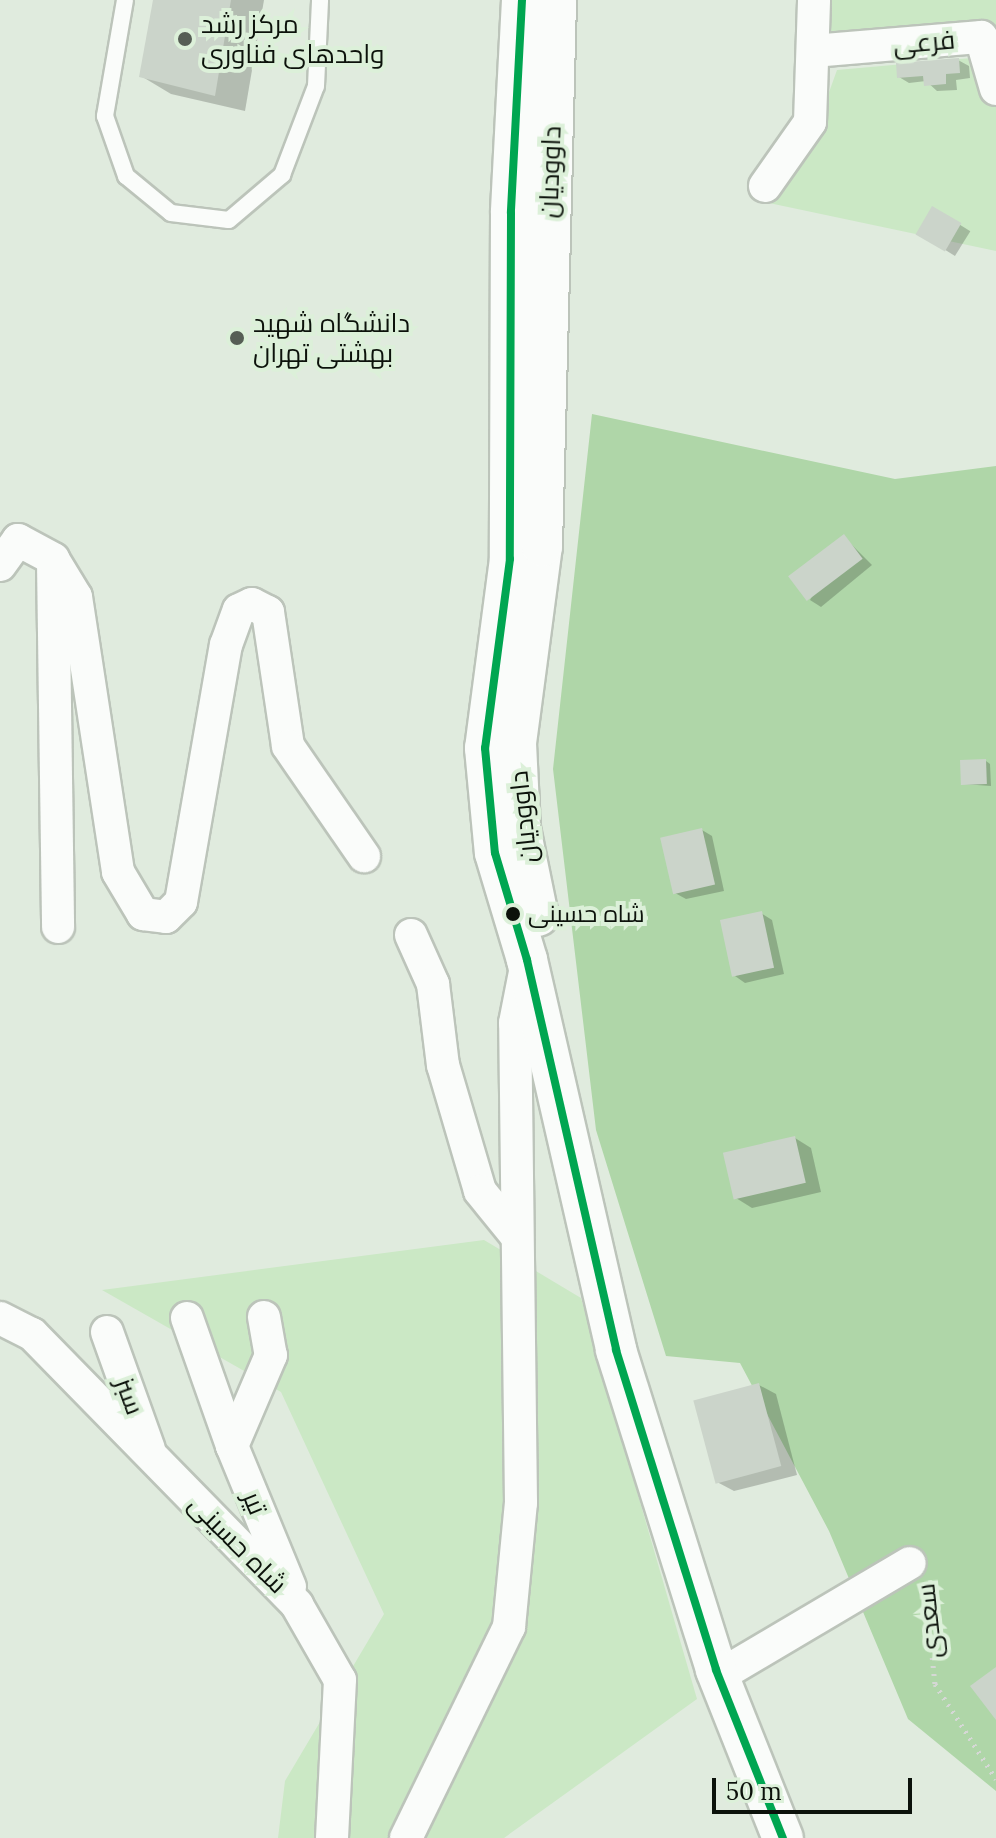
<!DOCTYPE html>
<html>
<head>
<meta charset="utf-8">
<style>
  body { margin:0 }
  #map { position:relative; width:996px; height:1838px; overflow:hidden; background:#e0ebde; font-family:Lora,Cairo,serif }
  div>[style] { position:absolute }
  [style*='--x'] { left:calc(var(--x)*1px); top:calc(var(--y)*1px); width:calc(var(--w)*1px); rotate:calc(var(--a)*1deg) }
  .green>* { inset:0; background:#cbe8c5 }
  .forest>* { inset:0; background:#afd6a8 }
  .shadow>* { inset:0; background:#0003; transform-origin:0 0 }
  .building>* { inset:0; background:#cbd4ca; transform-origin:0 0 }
  .path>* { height:5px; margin-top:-2.5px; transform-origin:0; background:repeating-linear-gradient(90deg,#d5d8d5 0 2px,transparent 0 8px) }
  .roads { filter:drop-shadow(2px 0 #bcc4ba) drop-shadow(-2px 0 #bcc4ba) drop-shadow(0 2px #bcc4ba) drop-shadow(0 -2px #bcc4ba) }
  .service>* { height:16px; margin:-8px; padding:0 8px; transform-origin:8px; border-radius:8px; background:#fafcfa }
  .minor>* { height:32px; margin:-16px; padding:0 16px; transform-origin:16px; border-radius:16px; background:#fafcfa }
  .tertiary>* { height:40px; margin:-20px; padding:0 20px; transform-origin:20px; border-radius:20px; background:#fafcfa }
  .bus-1>* { height:8px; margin:-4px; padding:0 4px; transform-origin:4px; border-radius:4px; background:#00a651 }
  .dots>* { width:22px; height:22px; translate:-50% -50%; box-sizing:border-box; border:4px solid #dcf0d9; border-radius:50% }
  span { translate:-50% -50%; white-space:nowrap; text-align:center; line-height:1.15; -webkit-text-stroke:8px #dcf0d9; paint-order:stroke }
  .bus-label { font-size:24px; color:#0c120b }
  .left { translate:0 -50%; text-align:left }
  .poi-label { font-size:26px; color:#0c120b }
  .street-label { font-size:26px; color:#0c120b }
  .scale { position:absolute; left:712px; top:1778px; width:200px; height:36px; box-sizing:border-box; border:4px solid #0c120b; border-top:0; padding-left:10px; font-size:24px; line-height:28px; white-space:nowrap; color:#0c120b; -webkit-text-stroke:6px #dcf0d9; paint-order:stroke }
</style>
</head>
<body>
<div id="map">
  <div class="green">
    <div style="clip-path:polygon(828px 0,996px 0,996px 29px,826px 39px)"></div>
    <div style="clip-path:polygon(996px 48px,996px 251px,769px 203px,813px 137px,837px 70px,971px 58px)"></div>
    <div style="clip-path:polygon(484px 1240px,581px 1298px,697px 1699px,504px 1838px,278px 1838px,285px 1781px,384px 1614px,281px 1392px,102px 1290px)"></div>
  </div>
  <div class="forest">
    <div style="clip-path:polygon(592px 414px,895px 479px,996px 466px,996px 1791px,908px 1719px,829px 1531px,740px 1363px,666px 1356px,596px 1130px,553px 769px)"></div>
  </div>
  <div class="shadow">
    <div style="clip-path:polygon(155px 0,264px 0,245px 111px,171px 94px,141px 76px)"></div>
    <div style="clip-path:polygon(958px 60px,969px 66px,970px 78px,956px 80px,957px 90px,937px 91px,926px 81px,909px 83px,899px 77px)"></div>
    <div style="left:933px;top:208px;width:44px;height:29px;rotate:32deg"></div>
    <div style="clip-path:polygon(844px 537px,872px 565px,821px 607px,810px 600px)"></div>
    <div style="clip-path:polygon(986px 761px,990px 764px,991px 786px,963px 784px)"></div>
    <div style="clip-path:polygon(702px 830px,712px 836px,724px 891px,686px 899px,675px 893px)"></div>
    <div style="clip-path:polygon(761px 913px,772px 920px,784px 974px,745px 983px,735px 976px)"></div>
    <div style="clip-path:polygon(795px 1138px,811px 1148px,821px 1192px,752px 1208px,736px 1198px)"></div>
    <div style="clip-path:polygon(759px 1385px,776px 1394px,797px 1475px,734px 1491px,717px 1482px)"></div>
  </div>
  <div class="building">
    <div style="clip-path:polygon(153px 0,231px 0,215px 96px,139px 77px)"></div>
    <div style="clip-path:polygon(959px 58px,960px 73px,946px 74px,946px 84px,924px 86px,923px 76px,897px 78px,896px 63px)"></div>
    <div style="left:932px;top:206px;width:34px;height:33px;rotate:30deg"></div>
    <div style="left:844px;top:534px;width:31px;height:70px;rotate:53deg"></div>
    <div style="left:986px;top:759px;width:25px;height:26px;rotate:88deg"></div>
    <div style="left:702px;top:828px;width:58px;height:43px;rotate:77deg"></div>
    <div style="left:762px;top:911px;width:58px;height:43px;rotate:78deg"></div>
    <div style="left:795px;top:1136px;width:48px;height:74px;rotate:77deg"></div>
    <div style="left:759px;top:1383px;width:86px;height:68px;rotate:75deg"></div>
    <div style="clip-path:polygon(996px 1667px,996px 1720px,970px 1686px)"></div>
  </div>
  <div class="path">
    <div style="--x:925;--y:1586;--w:99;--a:84.2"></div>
    <div style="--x:935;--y:1684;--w:113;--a:57.3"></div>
  </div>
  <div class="roads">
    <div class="service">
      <div style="--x:125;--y:0;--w:118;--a:99.8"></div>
      <div style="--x:105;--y:116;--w:64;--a:70.7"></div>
      <div style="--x:126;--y:176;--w:58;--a:39.4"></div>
      <div style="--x:171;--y:213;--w:58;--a:6.9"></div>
      <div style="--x:229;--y:220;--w:70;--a:-40.3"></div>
      <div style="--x:282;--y:175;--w:95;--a:-69.1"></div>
      <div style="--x:316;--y:86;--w:86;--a:-87.3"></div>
    </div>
    <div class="minor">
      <div style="--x:813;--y:51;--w:169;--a:-4.8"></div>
      <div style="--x:981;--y:37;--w:54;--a:73.9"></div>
      <div style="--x:765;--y:186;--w:78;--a:-54.9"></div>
      <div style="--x:810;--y:122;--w:122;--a:-88.1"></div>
      <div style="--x:53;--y:562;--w:365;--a:89.2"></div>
      <div style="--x:0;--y:565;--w:31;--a:-54"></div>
      <div style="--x:18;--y:540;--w:40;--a:28"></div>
      <div style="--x:53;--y:559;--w:44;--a:58.8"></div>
      <div style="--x:76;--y:597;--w:278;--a:81.3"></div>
      <div style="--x:118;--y:872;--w:49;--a:59.2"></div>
      <div style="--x:143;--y:914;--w:23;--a:7"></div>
      <div style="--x:166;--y:917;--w:21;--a:-45"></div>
      <div style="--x:181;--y:902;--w:261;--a:-80.1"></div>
      <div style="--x:226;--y:645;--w:37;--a:-70"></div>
      <div style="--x:239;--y:610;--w:14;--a:-25"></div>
      <div style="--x:252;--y:604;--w:18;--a:27"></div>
      <div style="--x:268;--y:612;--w:135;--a:81.5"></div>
      <div style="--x:288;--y:746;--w:134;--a:55.4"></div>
      <div style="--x:411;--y:935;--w:54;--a:65.8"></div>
      <div style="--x:433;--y:984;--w:82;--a:83"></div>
      <div style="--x:443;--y:1065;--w:131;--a:73.6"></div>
      <div style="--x:480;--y:1191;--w:54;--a:51"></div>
      <div style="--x:264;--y:1317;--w:39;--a:80"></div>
      <div style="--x:271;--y:1355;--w:99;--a:113.2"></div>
      <div style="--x:232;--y:1446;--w:152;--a:67.6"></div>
      <div style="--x:0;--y:1318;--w:36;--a:27"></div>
      <div style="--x:32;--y:1334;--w:379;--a:45.6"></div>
      <div style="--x:297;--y:1605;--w:86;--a:60.2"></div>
      <div style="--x:340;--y:1680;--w:158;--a:92.9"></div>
      <div style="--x:187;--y:1318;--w:136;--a:70.6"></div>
      <div style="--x:107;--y:1332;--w:124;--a:70.3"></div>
      <div style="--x:734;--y:1667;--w:204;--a:-30.6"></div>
      <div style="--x:406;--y:1838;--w:235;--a:-64"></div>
      <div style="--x:509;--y:1627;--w:125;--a:-84.5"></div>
      <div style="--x:521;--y:1503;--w:480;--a:-90.7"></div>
      <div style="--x:515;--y:1023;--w:57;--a:-78.9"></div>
    </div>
    <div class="tertiary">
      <div style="--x:522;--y:0;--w:213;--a:93"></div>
      <div style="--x:511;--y:213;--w:346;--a:90.2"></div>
      <div style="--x:510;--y:559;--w:191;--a:97.5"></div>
      <div style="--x:485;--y:748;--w:105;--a:84.6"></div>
      <div style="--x:495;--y:853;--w:112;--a:73.3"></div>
      <div style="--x:527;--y:960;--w:400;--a:77.1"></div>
      <div style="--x:616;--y:1350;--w:335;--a:72.6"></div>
      <div style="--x:716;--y:1670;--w:181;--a:68.3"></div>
      <div style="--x:538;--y:916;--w:90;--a:-101.6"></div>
      <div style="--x:520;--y:828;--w:85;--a:-92.7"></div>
      <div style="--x:516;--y:743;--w:199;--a:-82.5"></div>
      <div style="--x:542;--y:546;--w:546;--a:-88.53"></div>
    </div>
  </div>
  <div class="bus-1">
    <div style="--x:522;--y:0;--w:213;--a:93"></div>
    <div style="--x:511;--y:213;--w:346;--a:90.2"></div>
    <div style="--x:510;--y:559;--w:191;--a:97.5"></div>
    <div style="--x:485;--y:748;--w:105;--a:84.6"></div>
    <div style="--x:495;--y:853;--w:112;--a:73.3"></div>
    <div style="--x:527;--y:960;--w:400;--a:77.1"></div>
    <div style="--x:616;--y:1350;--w:335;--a:72.6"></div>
    <div style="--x:716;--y:1670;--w:181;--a:68.3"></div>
  </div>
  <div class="dots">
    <div style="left:185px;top:39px;background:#565e55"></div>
    <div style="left:237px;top:338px;background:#565e55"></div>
    <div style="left:513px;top:914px;background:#0c120b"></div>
  </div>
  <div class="bus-label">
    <span class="left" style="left:528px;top:914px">شاه حسینی</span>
  </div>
  <div class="poi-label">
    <span class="left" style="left:201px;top:39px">مرکز رشد<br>واحدهای فناوری</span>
    <span class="left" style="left:253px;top:338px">دانشگاه شهید<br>بهشتی تهران</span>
  </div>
  <div class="street-label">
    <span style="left:924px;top:42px;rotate:-5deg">فرعی</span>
    <span style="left:550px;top:172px;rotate:-88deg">داوودیان</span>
    <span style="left:523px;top:817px;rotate:-96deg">داوودیان</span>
    <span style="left:130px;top:1396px;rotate:70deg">سبز</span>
    <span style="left:255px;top:1503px;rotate:68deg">تیر</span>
    <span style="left:238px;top:1544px;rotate:45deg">شاه حسینی</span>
    <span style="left:929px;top:1621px;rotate:-96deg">سعدی</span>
  </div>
  <div class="scale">50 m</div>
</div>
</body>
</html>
